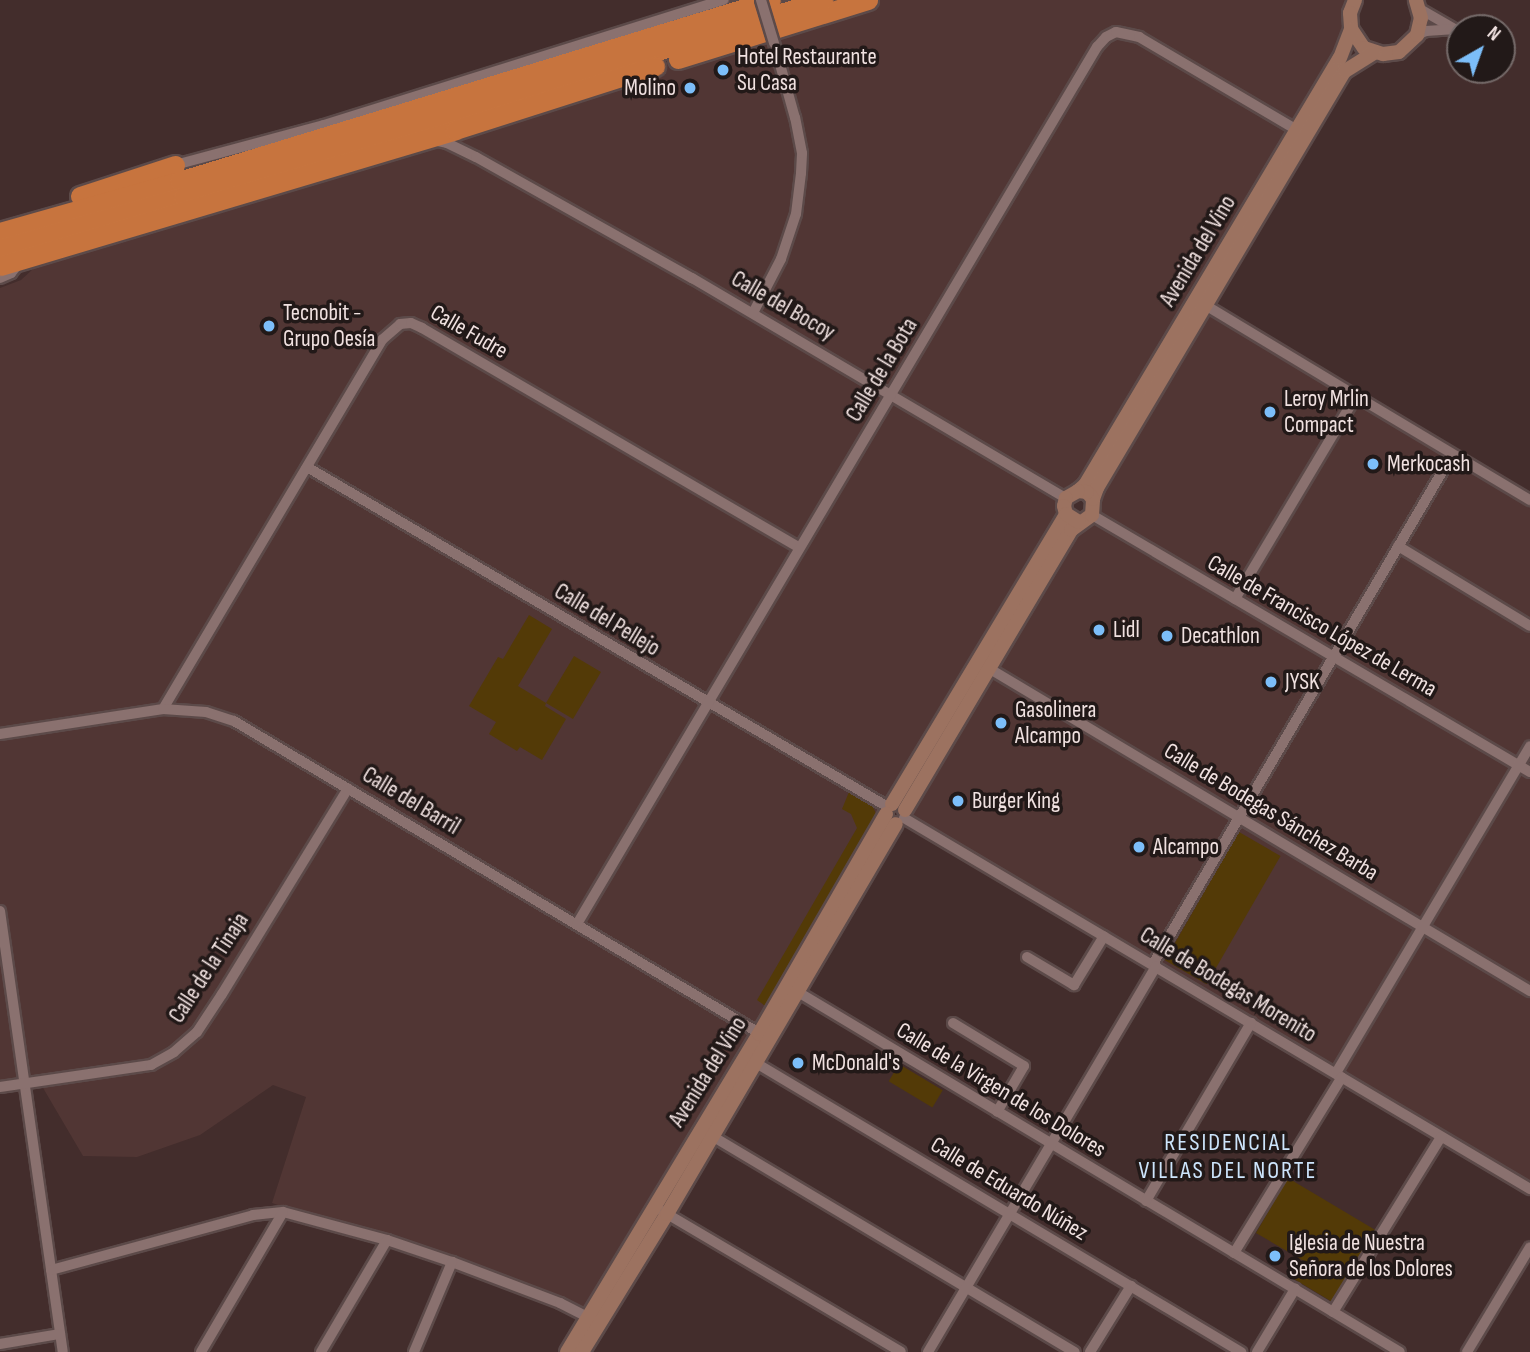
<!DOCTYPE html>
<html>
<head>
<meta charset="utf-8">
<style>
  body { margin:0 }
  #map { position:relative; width:1530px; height:1352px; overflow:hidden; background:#432d2c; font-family:"Sofia Sans Condensed",sans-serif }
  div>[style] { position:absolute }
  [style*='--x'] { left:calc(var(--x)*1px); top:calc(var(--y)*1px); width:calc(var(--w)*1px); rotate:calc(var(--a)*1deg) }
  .built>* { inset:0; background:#513634 }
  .green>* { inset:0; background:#533a07; transform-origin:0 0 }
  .roads { filter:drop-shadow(2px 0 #5c4a49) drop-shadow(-2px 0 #5c4a49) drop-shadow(0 2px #5c4a49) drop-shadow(0 -2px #5c4a49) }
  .street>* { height:10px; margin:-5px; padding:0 5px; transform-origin:5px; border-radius:5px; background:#8a716f }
  .secondary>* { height:14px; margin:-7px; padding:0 7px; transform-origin:7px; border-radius:7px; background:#9c7260 }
  .highway>* { height:19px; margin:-9.5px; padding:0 9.5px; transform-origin:9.5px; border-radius:9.5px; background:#c7743e }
  .bridges { filter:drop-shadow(2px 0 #5c4a49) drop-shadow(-2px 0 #5c4a49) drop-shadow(0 2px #5c4a49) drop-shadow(0 -2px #5c4a49) }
  .street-bridge>* { height:10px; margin:-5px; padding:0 5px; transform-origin:5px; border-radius:5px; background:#8a716f }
  .dots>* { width:19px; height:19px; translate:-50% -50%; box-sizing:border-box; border:4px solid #221918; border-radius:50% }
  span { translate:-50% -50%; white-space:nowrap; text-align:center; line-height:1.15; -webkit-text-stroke:7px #221918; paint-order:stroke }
  .poi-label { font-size:23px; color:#f0e1e0 }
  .left { translate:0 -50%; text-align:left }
  .right { translate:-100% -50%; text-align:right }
  .street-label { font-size:23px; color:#f0e1e0 }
  .neighbourhood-label { font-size:24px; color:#cde5fc; letter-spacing:2px }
  .north { position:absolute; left:1446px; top:14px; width:70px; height:70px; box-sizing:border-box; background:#221918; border:2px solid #746968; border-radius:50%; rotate:40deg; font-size:19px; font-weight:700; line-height:28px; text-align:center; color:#f0e1e0 }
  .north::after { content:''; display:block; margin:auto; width:24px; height:32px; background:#7cbef9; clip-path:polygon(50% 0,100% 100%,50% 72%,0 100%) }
</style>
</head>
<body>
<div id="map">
  <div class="built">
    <div style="clip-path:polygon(868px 0,1355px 0,1347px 44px,1064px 506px,587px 1317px,452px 1262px,272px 1203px,306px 1097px,273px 1085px,200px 1135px,137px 1157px,83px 1156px,36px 1076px,0 1080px,0 288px,21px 280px,46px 257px)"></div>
    <div style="clip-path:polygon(1209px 302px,1530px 492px,1530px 1189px,905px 814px)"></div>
  </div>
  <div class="green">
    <div style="clip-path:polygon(529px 615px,552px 629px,518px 686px,546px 703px,574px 656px,601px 672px,573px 719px,546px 703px,545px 706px,566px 719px,542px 760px,520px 747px,517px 751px,489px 734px,496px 722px,469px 706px,498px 657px,503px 659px)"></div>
    <div style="clip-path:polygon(849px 792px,872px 805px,879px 820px,768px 1008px,757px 1000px,857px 828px,851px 814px,842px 809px)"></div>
    <div style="left:1239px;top:832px;width:48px;height:148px;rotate:30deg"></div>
    <div style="left:899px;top:1064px;width:51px;height:20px;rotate:31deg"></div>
    <div style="clip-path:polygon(1288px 1178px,1377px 1231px,1334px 1303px,1294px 1279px,1304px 1261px,1256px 1233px)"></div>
  </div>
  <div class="roads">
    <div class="street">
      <div style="--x:1420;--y:9;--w:39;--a:30"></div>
      <div style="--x:1417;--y:35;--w:10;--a:-24"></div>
      <div style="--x:1426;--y:31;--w:26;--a:-4"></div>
      <div style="--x:433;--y:140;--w:14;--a:12"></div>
      <div style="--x:447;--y:143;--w:32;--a:26"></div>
      <div style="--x:476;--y:157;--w:248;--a:29.3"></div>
      <div style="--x:692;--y:278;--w:434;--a:30.5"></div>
      <div style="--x:175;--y:165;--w:154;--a:-15"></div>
      <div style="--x:324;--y:125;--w:419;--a:-17.4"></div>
      <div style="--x:0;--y:278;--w:12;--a:-24"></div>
      <div style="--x:11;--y:273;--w:13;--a:-51"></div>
      <div style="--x:1207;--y:306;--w:174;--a:31.1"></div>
      <div style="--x:753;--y:313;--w:61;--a:-62.6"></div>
      <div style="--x:781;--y:259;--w:47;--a:-71.6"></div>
      <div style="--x:796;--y:214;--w:41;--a:-83"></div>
      <div style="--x:801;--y:173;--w:20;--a:-87"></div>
      <div style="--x:802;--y:153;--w:36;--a:-101"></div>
      <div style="--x:795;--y:118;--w:78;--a:-105.6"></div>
      <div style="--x:307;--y:467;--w:673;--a:30.34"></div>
      <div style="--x:1092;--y:515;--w:508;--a:30.4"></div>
      <div style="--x:1398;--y:546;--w:154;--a:31.2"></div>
      <div style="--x:1235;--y:599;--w:236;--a:-59.2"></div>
      <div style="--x:1356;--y:396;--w:203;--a:30.9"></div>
      <div style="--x:990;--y:669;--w:629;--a:30.81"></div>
      <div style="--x:163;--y:709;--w:430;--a:-59.3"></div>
      <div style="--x:383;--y:339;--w:23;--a:-41"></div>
      <div style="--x:400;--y:324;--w:11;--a:-5"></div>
      <div style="--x:411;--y:323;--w:12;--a:24"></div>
      <div style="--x:422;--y:328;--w:436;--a:30.2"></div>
      <div style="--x:0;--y:734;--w:165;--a:-8.7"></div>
      <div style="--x:163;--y:709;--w:43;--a:4"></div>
      <div style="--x:206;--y:712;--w:29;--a:18"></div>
      <div style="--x:234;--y:721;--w:617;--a:30.72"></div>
      <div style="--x:904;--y:818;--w:728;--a:30.65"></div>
      <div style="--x:0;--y:911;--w:445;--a:81.9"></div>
      <div style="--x:577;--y:924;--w:1020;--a:-59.34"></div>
      <div style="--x:1097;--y:47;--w:13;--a:-48"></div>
      <div style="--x:1106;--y:37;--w:11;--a:-27"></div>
      <div style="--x:1116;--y:32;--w:24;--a:12"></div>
      <div style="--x:1139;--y:37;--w:189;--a:30.5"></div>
      <div style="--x:1027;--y:957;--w:55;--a:30.8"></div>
      <div style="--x:1074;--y:985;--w:57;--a:-58.5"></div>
      <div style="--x:1153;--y:964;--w:590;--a:-59.57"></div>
      <div style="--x:798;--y:992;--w:701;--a:30.88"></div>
      <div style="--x:953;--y:1023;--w:83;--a:31.2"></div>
      <div style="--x:1024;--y:1066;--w:53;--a:120.4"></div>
      <div style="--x:756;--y:1063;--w:565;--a:30.79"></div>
      <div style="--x:1336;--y:1073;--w:380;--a:-59.3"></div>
      <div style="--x:0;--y:1087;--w:153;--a:-8.3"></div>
      <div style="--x:151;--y:1065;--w:26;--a:-29"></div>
      <div style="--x:174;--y:1052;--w:30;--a:-41"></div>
      <div style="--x:197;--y:1032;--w:45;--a:-56.7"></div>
      <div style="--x:222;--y:994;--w:241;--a:-58.5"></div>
      <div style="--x:707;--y:1133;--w:428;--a:30.8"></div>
      <div style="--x:1146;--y:1201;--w:207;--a:-59.5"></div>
      <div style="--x:662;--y:1211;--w:277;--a:30.5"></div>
      <div style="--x:1234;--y:1253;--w:206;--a:-58.5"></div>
      <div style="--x:51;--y:1270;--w:209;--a:-15.2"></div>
      <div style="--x:253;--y:1215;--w:30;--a:-6"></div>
      <div style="--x:283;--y:1212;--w:108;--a:15.1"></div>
      <div style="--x:387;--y:1240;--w:69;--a:18.7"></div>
      <div style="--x:452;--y:1262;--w:116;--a:20.8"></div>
      <div style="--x:560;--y:1303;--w:38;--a:27"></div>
      <div style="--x:1333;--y:1312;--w:206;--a:-58.3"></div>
      <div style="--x:0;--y:1344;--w:61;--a:-9.5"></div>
      <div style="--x:201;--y:1352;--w:162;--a:-59.6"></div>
      <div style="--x:321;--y:1352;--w:130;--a:-59.5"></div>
      <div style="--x:414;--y:1352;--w:98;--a:-67.1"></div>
      <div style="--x:928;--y:1352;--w:448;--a:-59.4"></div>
      <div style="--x:1090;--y:1352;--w:78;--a:-58.2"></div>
      <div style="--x:1257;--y:1352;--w:74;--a:-58.9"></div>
      <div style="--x:1467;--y:1352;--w:122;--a:-59"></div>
    </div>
    <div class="secondary">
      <div style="--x:1355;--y:0;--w:14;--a:111"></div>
      <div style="--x:1350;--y:13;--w:16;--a:86"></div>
      <div style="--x:1351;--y:29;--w:23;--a:56"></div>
      <div style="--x:1364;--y:48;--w:20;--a:18"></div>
      <div style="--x:1383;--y:54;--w:16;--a:-7"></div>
      <div style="--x:1399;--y:52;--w:25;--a:-43"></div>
      <div style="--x:1417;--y:35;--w:17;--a:-77"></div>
      <div style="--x:1421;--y:18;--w:19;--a:-106"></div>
      <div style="--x:1078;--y:491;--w:9;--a:-41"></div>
      <div style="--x:1085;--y:485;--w:497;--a:-59.2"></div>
      <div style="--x:1340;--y:58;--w:31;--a:-69"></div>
      <div style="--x:1093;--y:499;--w:12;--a:-70"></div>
      <div style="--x:1097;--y:488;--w:485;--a:-59.3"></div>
      <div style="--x:1345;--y:71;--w:34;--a:-32"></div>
      <div style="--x:892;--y:804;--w:338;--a:-59"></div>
      <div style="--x:905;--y:810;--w:326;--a:-59.3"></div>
      <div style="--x:1071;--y:530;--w:26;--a:-36"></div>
      <div style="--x:1092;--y:515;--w:16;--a:-86"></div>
      <div style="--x:1093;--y:499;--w:9;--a:-131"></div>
      <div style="--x:1087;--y:492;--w:9;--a:-174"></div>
      <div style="--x:1078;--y:491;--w:14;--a:150"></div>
      <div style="--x:1066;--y:498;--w:8;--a:104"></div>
      <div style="--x:1064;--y:506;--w:8;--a:76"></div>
      <div style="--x:1066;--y:514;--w:15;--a:32"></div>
      <div style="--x:567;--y:1352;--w:371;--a:-58.9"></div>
      <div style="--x:759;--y:1034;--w:254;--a:-60"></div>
      <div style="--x:582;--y:1352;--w:162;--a:-58.4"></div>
      <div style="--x:667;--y:1214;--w:452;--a:-59.6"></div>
    </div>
    <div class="highway">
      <div style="--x:678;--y:59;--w:199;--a:-17.3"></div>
      <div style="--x:80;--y:196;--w:100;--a:-18.1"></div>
      <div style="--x:0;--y:232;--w:186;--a:-15.9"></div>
      <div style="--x:179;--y:181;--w:619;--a:-17"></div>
      <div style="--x:0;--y:249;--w:190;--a:-15.9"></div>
      <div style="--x:183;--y:197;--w:670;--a:-17.11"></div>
      <div style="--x:0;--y:266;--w:475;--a:-16.6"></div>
      <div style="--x:455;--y:130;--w:210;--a:-17.7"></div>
    </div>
  </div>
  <div class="bridges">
    <div class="street-bridge">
      <div style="--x:761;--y:0;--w:45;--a:73.2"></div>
    </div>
  </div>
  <div class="dots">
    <div style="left:723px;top:70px;background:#7cbef9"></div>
    <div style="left:690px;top:88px;background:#7cbef9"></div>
    <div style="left:269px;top:326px;background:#7cbef9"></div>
    <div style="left:1270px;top:412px;background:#7cbef9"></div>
    <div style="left:1373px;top:464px;background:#7cbef9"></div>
    <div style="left:1099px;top:630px;background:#7cbef9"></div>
    <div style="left:1167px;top:636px;background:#7cbef9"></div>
    <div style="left:1271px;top:682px;background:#7cbef9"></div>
    <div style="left:1001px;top:723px;background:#7cbef9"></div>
    <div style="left:958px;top:801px;background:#7cbef9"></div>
    <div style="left:1139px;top:847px;background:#7cbef9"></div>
    <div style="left:798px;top:1063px;background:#7cbef9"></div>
    <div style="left:1275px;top:1256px;background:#7cbef9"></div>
  </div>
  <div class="poi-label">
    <span class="left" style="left:737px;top:70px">Hotel Restaurante<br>Su Casa</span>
    <span class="right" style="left:676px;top:88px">Molino</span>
    <span class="left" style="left:283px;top:326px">Tecnobit -<br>Grupo Oesía</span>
    <span class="left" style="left:1284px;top:412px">Leroy Mrlin<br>Compact</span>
    <span class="left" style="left:1387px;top:464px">Merkocash</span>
    <span class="left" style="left:1113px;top:630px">Lidl</span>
    <span class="left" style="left:1181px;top:636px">Decathlon</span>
    <span class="left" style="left:1285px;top:682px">JYSK</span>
    <span class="left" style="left:1015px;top:723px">Gasolinera<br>Alcampo</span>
    <span class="left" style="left:972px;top:801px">Burger King</span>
    <span class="left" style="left:1153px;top:847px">Alcampo</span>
    <span class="left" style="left:812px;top:1063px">McDonald's</span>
    <span class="left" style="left:1289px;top:1256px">Iglesia de Nuestra<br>Señora de los Dolores</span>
  </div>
  <div class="street-label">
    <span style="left:1198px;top:251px;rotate:-59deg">Avenida del Vino</span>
    <span style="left:783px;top:306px;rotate:30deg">Calle del Bocoy</span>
    <span style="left:469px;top:332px;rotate:30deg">Calle Fudre</span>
    <span style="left:882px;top:370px;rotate:-59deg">Calle de la Bota</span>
    <span style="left:607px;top:620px;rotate:31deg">Calle del Pellejo</span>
    <span style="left:1322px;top:626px;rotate:30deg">Calle de Francisco López de Lerma</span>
    <span style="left:411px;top:801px;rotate:31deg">Calle del Barril</span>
    <span style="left:1271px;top:812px;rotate:31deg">Calle de Bodegas Sánchez Barba</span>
    <span style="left:209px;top:968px;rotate:-57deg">Calle de la Tinaja</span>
    <span style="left:1228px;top:985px;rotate:31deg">Calle de Bodegas Morenito</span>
    <span style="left:708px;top:1072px;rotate:-58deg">Avenida del Vino</span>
    <span style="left:1001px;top:1090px;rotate:31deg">Calle de la Virgen de los Dolores</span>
    <span style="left:1009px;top:1189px;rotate:31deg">Calle de Eduardo Núñez</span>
  </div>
  <div class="neighbourhood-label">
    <span style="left:1228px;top:1157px">RESIDENCIAL<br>VILLAS DEL NORTE</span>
  </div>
  <div class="north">N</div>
</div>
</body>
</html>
